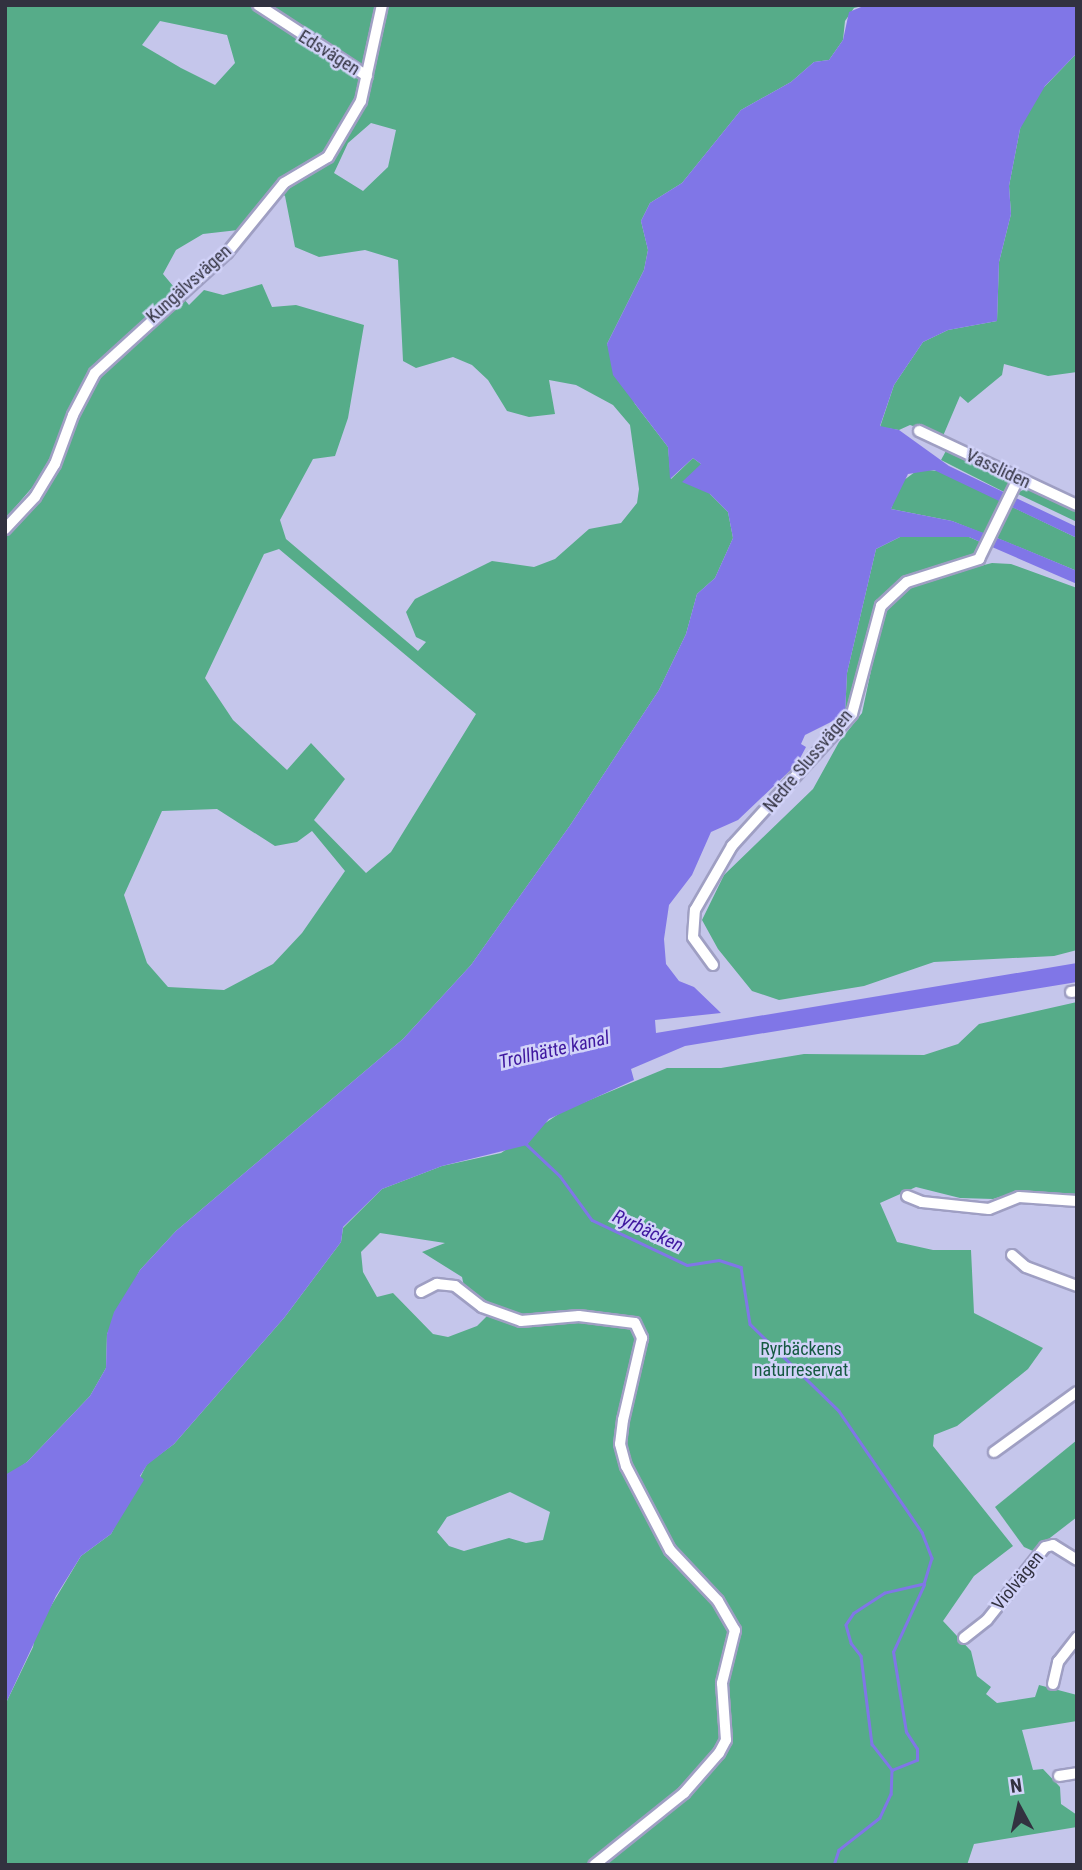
<!DOCTYPE html>
<html>
<head>
<meta charset="utf-8">
<style>
  body { margin:0 }
  #map { position:relative; width:1082px; height:1870px; overflow:hidden; background:#c5c6eb; font-family:"Roboto Condensed",sans-serif }
  div>[style] { position:absolute }
  [style*='--x'] { left:calc(var(--x)*1px); top:calc(var(--y)*1px); width:calc(var(--w)*1px); rotate:calc(var(--a)*1deg) }
  .green>* { inset:0; background:#56ac89 }
  .water>* { inset:0; background:#8076e7 }
  .stream>* { height:2.5px; margin:-1.25px; padding:0 1.25px; transform-origin:1.25px; border-radius:1.25px; background:#8076e7 }
  .roads { filter:drop-shadow(2px 0 #9f9fc3) drop-shadow(-2px 0 #9f9fc3) drop-shadow(0 2px #9f9fc3) drop-shadow(0 -2px #9f9fc3) }
  .minor>* { height:10px; margin:-5px; padding:0 5px; transform-origin:5px; border-radius:5px; background:#fff }
  span { translate:-50% -50%; white-space:nowrap; text-align:center; line-height:1.15; -webkit-text-stroke:5px #d2d3f9; paint-order:stroke }
  .street-label { font-size:18px; color:#323240 }
  .park-label { font-size:18px; color:#155941 }
  .water-label { font-size:19px; color:#3e179f; font-style:italic }
  .frame { position:absolute; inset:0; border:7px solid #323240; pointer-events:none }
  .north { position:absolute; left:984px; top:1772px; width:70px; height:70px; -webkit-text-stroke:5px #d2d3f9; paint-order:stroke; rotate:352deg; font-size:19px; font-weight:700; line-height:28px; text-align:center; color:#323240 }
  .north::after { content:''; display:block; margin:auto; width:24px; height:32px; background:#323240; clip-path:polygon(50% 0,100% 100%,50% 72%,0 100%) }
</style>
</head>
<body>
<div id="map">
  <div class="green">
    <div style="clip-path:polygon(evenodd,5px 5px,866px 5px,854px 8px,845px 21px,843px 40px,829px 60px,814px 62px,791px 82px,741px 110px,682px 183px,650px 203px,641px 221px,648px 250px,644px 270px,607px 344px,635px 404px,668px 447px,671px 479px,693px 458px,701px 464px,710px 494px,728px 512px,733px 538px,715px 578px,697px 594px,686px 634px,659px 690px,571px 824px,471px 965px,403px 1039px,176px 1231px,140px 1270px,107px 1334px,106px 1368px,90px 1396px,27px 1462px,5px 1478px,5px 532px,49px 480px,42px 476px,5px 519px,5px 5px,160px 21px,227px 35px,235px 63px,215px 85px,181px 68px,142px 45px,160px 21px,5px 5px,371px 123px,396px 130px,388px 167px,363px 191px,334px 173px,348px 143px,371px 123px,5px 5px,274px 186px,285px 196px,295px 247px,319px 257px,365px 250px,398px 260px,403px 361px,416px 368px,453px 357px,472px 365px,488px 380px,507px 411px,529px 417px,555px 414px,549px 380px,576px 385px,613px 405px,630px 425px,639px 489px,637px 503px,621px 523px,589px 529px,555px 559px,534px 567px,492px 561px,415px 599px,406px 612px,416px 637px,426px 642px,418px 651px,286px 539px,280px 520px,313px 459px,335px 456px,348px 418px,364px 325px,296px 305px,272px 307px,262px 284px,223px 295px,204px 290px,189px 305px,163px 274px,176px 250px,203px 234px,238px 230px,274px 186px,5px 5px,279px 549px,476px 714px,391px 852px,366px 873px,314px 820px,345px 779px,311px 743px,287px 770px,233px 720px,205px 678px,264px 554px,279px 549px,5px 5px,217px 809px,275px 846px,297px 842px,312px 831px,345px 871px,302px 933px,273px 964px,224px 990px,168px 987px,147px 963px,124px 895px,162px 811px,217px 809px)"></div>
    <div style="clip-path:polygon(1077px 53px,1077px 372px,1048px 376px,1004px 364px,1002px 375px,968px 403px,960px 396px,943px 436px,910px 425px,899px 430px,880px 427px,894px 385px,923px 342px,948px 330px,997px 321px,999px 262px,1011px 214px,1009px 186px,1020px 129px,1026px 106px)"></div>
    <div style="clip-path:polygon(947px 449px,999px 472px,1012px 483px,1008px 494px,941px 460px)"></div>
    <div style="clip-path:polygon(919px 469px,938px 471px,1005px 503px,987px 535px,952px 521px,891px 509px,900px 483px)"></div>
    <div style="clip-path:polygon(1028px 488px,1077px 510px,1077px 522px,1016px 493px)"></div>
    <div style="clip-path:polygon(1010px 506px,1077px 538px,1077px 571px,997px 538px)"></div>
    <div style="clip-path:polygon(900px 537px,969px 537px,987px 545px,985px 554px,889px 595px,855px 706px,845px 715px,847px 673px,876px 549px)"></div>
    <div style="clip-path:polygon(992px 563px,1011px 564px,1077px 588px,1077px 950px,1054px 956px,934px 962px,864px 986px,779px 1000px,752px 991px,718px 949px,702px 920px,724px 875px,813px 789px,839px 742px,862px 713px,884px 609px,899px 592px,919px 581px)"></div>
    <div style="clip-path:polygon(evenodd,1077px 1002px,1077px 1194px,1019px 1191px,993px 1199px,960px 1198px,916px 1187px,880px 1203px,897px 1242px,933px 1250px,971px 1250px,974px 1313px,1043px 1348px,1028px 1369px,957px 1426px,934px 1435px,933px 1446px,1013px 1546px,974px 1576px,943px 1621px,971px 1651px,977px 1676px,991px 1687px,986px 1694px,997px 1703px,1035px 1697px,1039px 1685px,1077px 1695px,1077px 1721px,1022px 1730px,1033px 1770px,1043px 1769px,1060px 1787px,1061px 1804px,1077px 1815px,1077px 1827px,974px 1844px,967px 1865px,5px 1865px,5px 1705px,33px 1647px,36px 1631px,81px 1556px,111px 1534px,147px 1464px,174px 1444px,284px 1318px,341px 1242px,343px 1228px,382px 1189px,442px 1166px,501px 1153px,563px 1111px,667px 1068px,721px 1068px,804px 1054px,924px 1055px,958px 1044px,979px 1024px,1077px 1002px,380px 1233px,445px 1243px,422px 1252px,462px 1277px,465px 1291px,485px 1306px,487px 1316px,477px 1326px,448px 1337px,433px 1334px,393px 1293px,377px 1297px,363px 1272px,361px 1252px,380px 1233px,1077px 1002px,510px 1492px,550px 1512px,543px 1540px,526px 1543px,509px 1538px,464px 1551px,449px 1546px,437px 1532px,447px 1517px,510px 1492px)"></div>
    <div style="clip-path:polygon(1077px 1440px,1077px 1517px,1033px 1551px,1024px 1547px,995px 1507px)"></div>
  </div>
  <div class="water">
    <div style="clip-path:polygon(866px 5px,1077px 5px,1077px 53px,1045px 86px,1020px 129px,1009px 186px,1011px 214px,999px 262px,997px 321px,948px 330px,923px 342px,894px 385px,880px 426px,899px 430px,949px 466px,1077px 527px,1077px 538px,934px 470px,908px 474px,891px 509px,952px 521px,1005px 541px,1077px 571px,1077px 584px,969px 537px,900px 537px,876px 549px,847px 673px,845px 715px,805px 735px,801px 744px,806px 747px,797px 764px,738px 820px,711px 832px,692px 875px,669px 905px,664px 939px,666px 964px,679px 981px,694px 987px,721px 1013px,655px 1020px,656px 1033px,1077px 963px,1077px 982px,685px 1046px,631px 1069px,634px 1080px,549px 1119px,527px 1145px,442px 1166px,382px 1189px,343px 1227px,341px 1242px,284px 1318px,174px 1444px,147px 1465px,140px 1476px,144px 1480px,111px 1534px,81px 1556px,56px 1596px,5px 1705px,5px 1475px,27px 1462px,90px 1396px,106px 1368px,107px 1334px,114px 1312px,140px 1270px,176px 1231px,403px 1039px,471px 965px,571px 824px,659px 690px,686px 634px,697px 594px,715px 578px,733px 538px,728px 512px,710px 494px,682px 482px,701px 464px,693px 458px,670px 479px,668px 447px,613px 375px,607px 344px,644px 270px,648px 250px,641px 221px,650px 203px,682px 183px,741px 110px,791px 82px,814px 62px,829px 60px,843px 40px,849px 12px)"></div>
  </div>
  <div class="stream">
    <div style="--x:525;--y:1143;--w:48;--a:43.3"></div>
    <div style="--x:560;--y:1176;--w:54;--a:54"></div>
    <div style="--x:592;--y:1220;--w:105;--a:25.3"></div>
    <div style="--x:687;--y:1265;--w:32;--a:-9"></div>
    <div style="--x:719;--y:1260;--w:23;--a:18"></div>
    <div style="--x:741;--y:1267;--w:58;--a:81"></div>
    <div style="--x:750;--y:1324;--w:124;--a:44.3"></div>
    <div style="--x:839;--y:1411;--w:147;--a:55.6"></div>
    <div style="--x:922;--y:1532;--w:28;--a:69"></div>
    <div style="--x:932;--y:1558;--w:27;--a:107"></div>
    <div style="--x:924;--y:1584;--w:40;--a:167"></div>
    <div style="--x:885;--y:1593;--w:37;--a:147"></div>
    <div style="--x:854;--y:1613;--w:14;--a:124"></div>
    <div style="--x:846;--y:1625;--w:19;--a:74"></div>
    <div style="--x:851;--y:1643;--w:16;--a:52"></div>
    <div style="--x:861;--y:1656;--w:89;--a:82.9"></div>
    <div style="--x:872;--y:1744;--w:33;--a:52"></div>
    <div style="--x:892;--y:1770;--w:24;--a:92"></div>
    <div style="--x:891;--y:1794;--w:26;--a:115"></div>
    <div style="--x:880;--y:1818;--w:52;--a:142"></div>
    <div style="--x:839;--y:1850;--w:16;--a:108"></div>
    <div style="--x:892;--y:1770;--w:27;--a:-22"></div>
    <div style="--x:917;--y:1760;--w:11;--a:-90"></div>
    <div style="--x:917;--y:1749;--w:20;--a:-123"></div>
    <div style="--x:906;--y:1732;--w:81;--a:-99.2"></div>
    <div style="--x:893;--y:1652;--w:74;--a:-65.2"></div>
  </div>
  <div class="roads">
    <div class="minor">
      <div style="--x:258;--y:5;--w:130;--a:33.1"></div>
      <div style="--x:919;--y:431;--w:174;--a:25.1"></div>
      <div style="--x:5;--y:529;--w:44;--a:-46.8"></div>
      <div style="--x:35;--y:497;--w:39;--a:-59"></div>
      <div style="--x:55;--y:464;--w:52;--a:-69.8"></div>
      <div style="--x:73;--y:415;--w:47;--a:-62.4"></div>
      <div style="--x:95;--y:373;--w:178;--a:-42.3"></div>
      <div style="--x:227;--y:253;--w:90;--a:-50.8"></div>
      <div style="--x:284;--y:183;--w:51;--a:-30.6"></div>
      <div style="--x:328;--y:157;--w:65;--a:-59.5"></div>
      <div style="--x:361;--y:101;--w:98;--a:-77.7"></div>
      <div style="--x:713;--y:965;--w:34;--a:-126"></div>
      <div style="--x:693;--y:937;--w:27;--a:-86"></div>
      <div style="--x:695;--y:910;--w:74;--a:-60"></div>
      <div style="--x:732;--y:846;--w:178;--a:-47.7"></div>
      <div style="--x:852;--y:714;--w:112;--a:-75"></div>
      <div style="--x:881;--y:606;--w:35;--a:-43"></div>
      <div style="--x:907;--y:582;--w:76;--a:-17.7"></div>
      <div style="--x:979;--y:559;--w:89;--a:-64"></div>
      <div style="--x:1071;--y:992;--w:6;--a:-9"></div>
      <div style="--x:907;--y:1196;--w:16;--a:22"></div>
      <div style="--x:922;--y:1202;--w:67;--a:6"></div>
      <div style="--x:989;--y:1209;--w:32;--a:-22"></div>
      <div style="--x:1019;--y:1197;--w:58;--a:3.9"></div>
      <div style="--x:1012;--y:1255;--w:18;--a:41"></div>
      <div style="--x:1026;--y:1267;--w:54;--a:20.4"></div>
      <div style="--x:421;--y:1292;--w:18;--a:-27"></div>
      <div style="--x:437;--y:1284;--w:18;--a:6"></div>
      <div style="--x:455;--y:1286;--w:34;--a:38"></div>
      <div style="--x:482;--y:1307;--w:41;--a:19.7"></div>
      <div style="--x:521;--y:1321;--w:58;--a:-4.9"></div>
      <div style="--x:579;--y:1316;--w:56;--a:7.1"></div>
      <div style="--x:635;--y:1323;--w:17;--a:65"></div>
      <div style="--x:642;--y:1338;--w:84;--a:103"></div>
      <div style="--x:623;--y:1420;--w:24;--a:97"></div>
      <div style="--x:620;--y:1444;--w:23;--a:75"></div>
      <div style="--x:626;--y:1466;--w:95;--a:62.4"></div>
      <div style="--x:670;--y:1550;--w:70;--a:46.7"></div>
      <div style="--x:718;--y:1601;--w:34;--a:60"></div>
      <div style="--x:735;--y:1630;--w:55;--a:103.8"></div>
      <div style="--x:722;--y:1683;--w:57;--a:86"></div>
      <div style="--x:726;--y:1740;--w:15;--a:118"></div>
      <div style="--x:719;--y:1753;--w:53;--a:131.2"></div>
      <div style="--x:684;--y:1793;--w:115;--a:141.3"></div>
      <div style="--x:994;--y:1452;--w:102;--a:-35.9"></div>
      <div style="--x:964;--y:1638;--w:29;--a:-38"></div>
      <div style="--x:987;--y:1620;--w:93;--a:-51.5"></div>
      <div style="--x:1045;--y:1547;--w:8;--a:-14"></div>
      <div style="--x:1053;--y:1545;--w:28;--a:32"></div>
      <div style="--x:1053;--y:1684;--w:23;--a:-77"></div>
      <div style="--x:1058;--y:1662;--w:31;--a:-52"></div>
      <div style="--x:1059;--y:1776;--w:18;--a:-9"></div>
    </div>
  </div>
  <div class="street-label">
    <span style="left:329px;top:53px;rotate:32deg">Edsvägen</span>
    <span style="left:189px;top:284px;rotate:-42deg">Kungälvsvägen</span>
    <span style="left:998px;top:469px;rotate:25deg">Vassliden</span>
    <span style="left:808px;top:761px;rotate:-50deg">Nedre Slussvägen</span>
    <span style="left:1018px;top:1581px;rotate:-51deg">Violvägen</span>
  </div>
  <div class="park-label">
    <span style="left:801px;top:1360px">Ryrbäckens<br>naturreservat</span>
  </div>
  <div class="water-label">
    <span style="left:554px;top:1050px;rotate:-13deg">Trollhätte kanal</span>
    <span style="left:648px;top:1231px;rotate:25deg">Ryrbäcken</span>
  </div>
  <div class="frame"></div>
  <div class="north">N</div>
</div>
</body>
</html>
